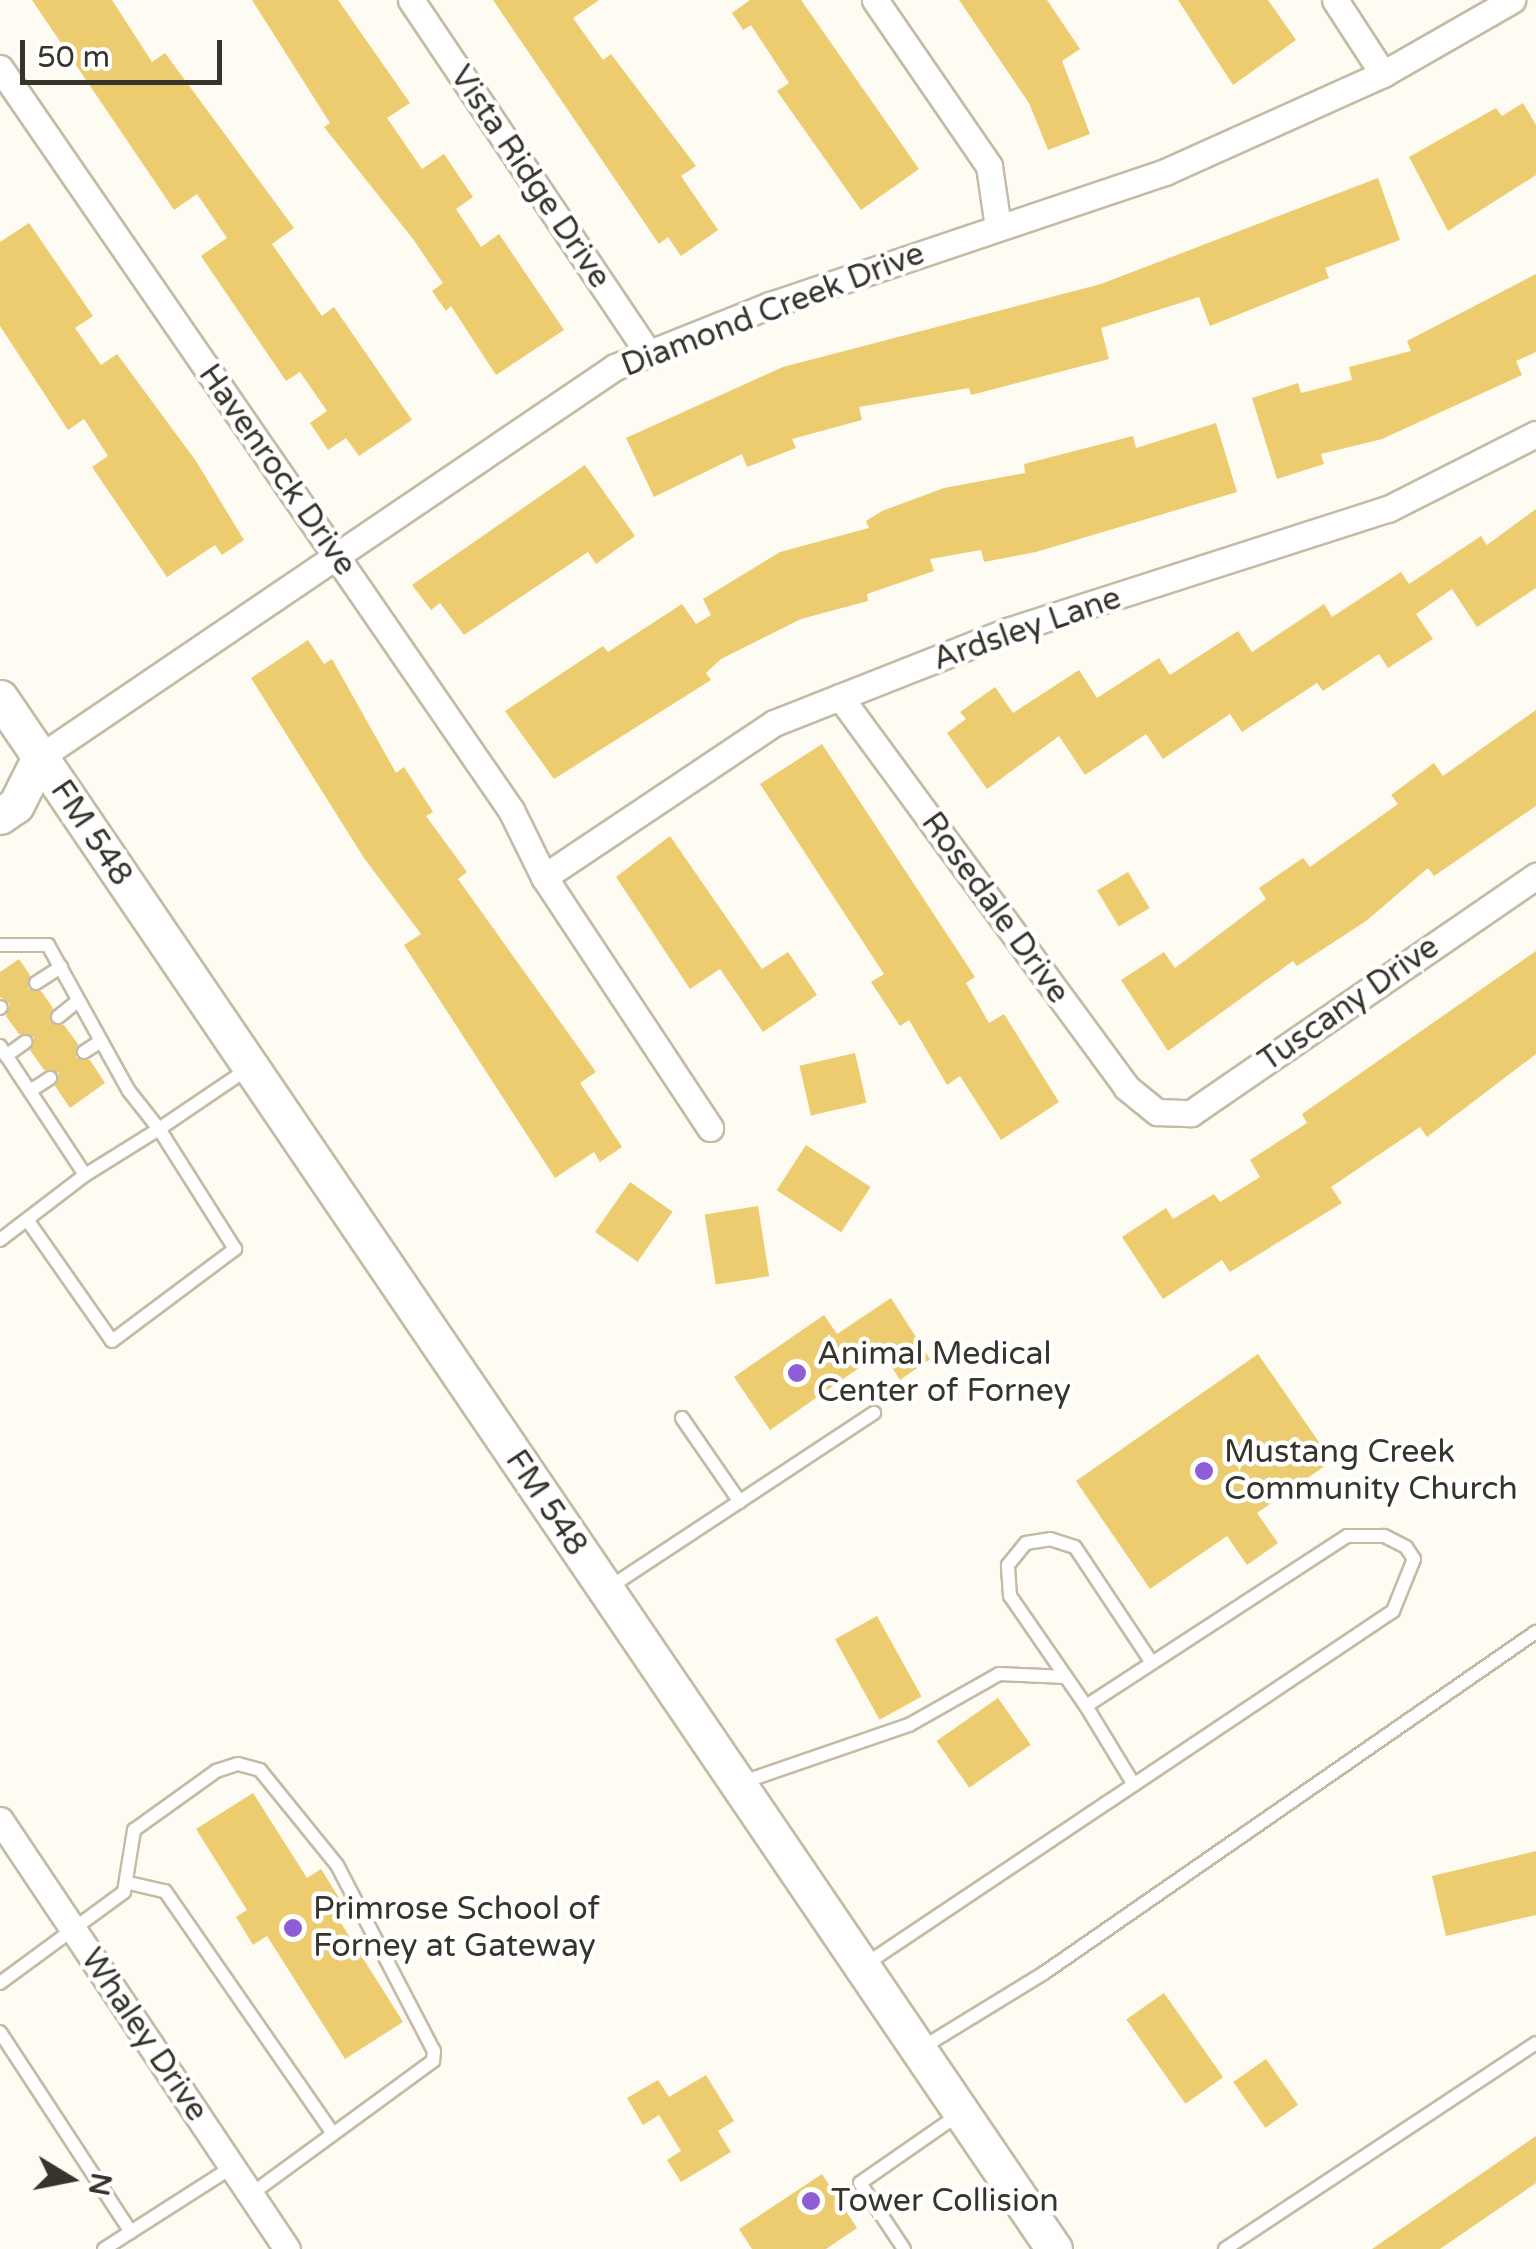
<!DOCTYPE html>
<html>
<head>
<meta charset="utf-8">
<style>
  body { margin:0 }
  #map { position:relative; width:1536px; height:2249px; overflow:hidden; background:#fefbf2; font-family:"Varela Round",sans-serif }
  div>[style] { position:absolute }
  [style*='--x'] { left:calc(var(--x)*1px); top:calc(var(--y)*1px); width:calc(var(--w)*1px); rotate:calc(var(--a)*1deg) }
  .building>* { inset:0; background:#edcc70; transform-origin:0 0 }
  .roads { filter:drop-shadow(2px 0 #c3bba5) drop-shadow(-2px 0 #c3bba5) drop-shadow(0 2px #c3bba5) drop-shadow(0 -2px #c3bba5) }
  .service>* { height:12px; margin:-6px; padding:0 6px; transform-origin:6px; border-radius:6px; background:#fff }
  .minor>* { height:25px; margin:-12.5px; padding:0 12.5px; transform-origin:12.5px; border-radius:12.5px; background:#fff }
  .secondary>* { height:35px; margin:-17.5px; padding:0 17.5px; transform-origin:17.5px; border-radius:17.5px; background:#fff }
  .dots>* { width:28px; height:28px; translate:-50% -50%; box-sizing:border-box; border:5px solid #fff; border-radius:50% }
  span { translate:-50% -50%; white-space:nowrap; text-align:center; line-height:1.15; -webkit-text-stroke:9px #fff; paint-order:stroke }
  .street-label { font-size:32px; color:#37342b }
  .poi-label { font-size:32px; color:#37342b }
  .left { translate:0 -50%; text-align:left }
  .north { position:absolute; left:20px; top:2129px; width:100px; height:100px; -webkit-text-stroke:8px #fff; paint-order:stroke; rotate:100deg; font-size:28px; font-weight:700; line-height:40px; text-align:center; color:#37342b }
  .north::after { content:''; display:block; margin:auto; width:35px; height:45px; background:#37342b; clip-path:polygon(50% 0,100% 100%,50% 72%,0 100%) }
  .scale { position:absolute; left:20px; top:40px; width:202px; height:45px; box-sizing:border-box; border:5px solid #37342b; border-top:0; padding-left:12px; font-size:30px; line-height:35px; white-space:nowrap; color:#37342b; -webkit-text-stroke:8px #fff; paint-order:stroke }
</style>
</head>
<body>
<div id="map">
  <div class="building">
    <div style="clip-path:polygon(32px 0,112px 0,152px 62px,165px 53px,294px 228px,272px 244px,322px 316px,334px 307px,412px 420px,359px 456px,346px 438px,328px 450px,310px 423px,327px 411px,300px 372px,286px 381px,201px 256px,227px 238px,197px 194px,174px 210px)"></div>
    <div style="clip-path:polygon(252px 0,338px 0,410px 103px,387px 118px,422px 169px,444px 154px,473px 197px,456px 209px,481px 247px,499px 234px,564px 330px,496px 375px,451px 306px,446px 311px,432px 291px,443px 283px,413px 239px,324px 127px,330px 123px)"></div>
    <div style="clip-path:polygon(493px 0,599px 0,573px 18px,603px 60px,611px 54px,696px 166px,681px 176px,718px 230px,681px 256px,668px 237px,659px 244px)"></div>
    <div style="clip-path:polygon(750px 0,801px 0,919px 169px,861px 210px,777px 91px,789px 83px,751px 25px,743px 30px,732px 13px)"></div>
    <div style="clip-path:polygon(959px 0,1047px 0,1080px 49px,1062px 61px,1090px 134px,1048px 150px,1029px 103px)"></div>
    <div style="clip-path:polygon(1178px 0,1268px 0,1296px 40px,1233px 85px)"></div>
    <div style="clip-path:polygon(1523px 103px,1536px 125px,1536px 175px,1448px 231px,1409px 157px,1496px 108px,1502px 116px)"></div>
    <div style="clip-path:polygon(1378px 178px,1400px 240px,1325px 268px,1329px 278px,1210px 326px,1199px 297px,1101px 328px,1109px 359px,971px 395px,969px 388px,859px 407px,862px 420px,792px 439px,796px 448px,747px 467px,742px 454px,654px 497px,626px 438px,783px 367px,1101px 284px)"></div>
    <div style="clip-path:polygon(29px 223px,93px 316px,75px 328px,101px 365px,117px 354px,196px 461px,244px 540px,222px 555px,215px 545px,167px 577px,92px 467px,108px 456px,84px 419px,68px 430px,0 326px,0 242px)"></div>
    <div style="clip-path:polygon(1536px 274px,1536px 352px,1516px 361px,1522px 375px,1382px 439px,1321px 454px,1324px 464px,1277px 479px,1252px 398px,1298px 383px,1301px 393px,1352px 380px,1349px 367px,1411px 351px,1407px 341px)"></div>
    <div style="clip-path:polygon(1216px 423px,1237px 492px,1036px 552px,984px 562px,981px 550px,930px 559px,934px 571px,867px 594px,868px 601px,801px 619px,721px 659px,706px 673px,711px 680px,554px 779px,505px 711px,603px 646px,608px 652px,682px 604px,696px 624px,711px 615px,703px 599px,780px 552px,869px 528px,866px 521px,882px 511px,944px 488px,1025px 473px,1024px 464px,1133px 436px,1136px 448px)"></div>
    <div style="clip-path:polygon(585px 465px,635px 536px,596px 564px,588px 552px,464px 635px,440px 603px,431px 610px,412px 585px)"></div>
    <div style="clip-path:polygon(1536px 509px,1536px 588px,1477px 627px,1452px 589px,1416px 614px,1433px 639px,1388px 668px,1379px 654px,1323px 691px,1317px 683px,1242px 732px,1230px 714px,1163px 759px,1146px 734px,1085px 775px,1059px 736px,987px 789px,947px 733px,966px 719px,960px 712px,995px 687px,1013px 713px,1079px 670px,1097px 698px,1159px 658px,1170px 675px,1238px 631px,1252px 652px,1324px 604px,1332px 617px,1401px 572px,1409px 584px,1481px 536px,1487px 545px)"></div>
    <div style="clip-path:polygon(308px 640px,324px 664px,332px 659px,396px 773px,404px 767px,433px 812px,426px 816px,467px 872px,458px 879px,596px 1072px,580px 1083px,622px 1147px,600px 1162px,594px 1152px,555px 1178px,404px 945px,421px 934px,364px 858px,251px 678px)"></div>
    <div style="clip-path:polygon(1536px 710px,1536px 806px,1434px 876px,1428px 868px,1366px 921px,1297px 966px,1293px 961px,1168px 1051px,1121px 980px,1164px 952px,1175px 968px,1266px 899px,1259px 888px,1303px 858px,1310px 867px,1398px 804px,1391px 795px,1434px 763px,1443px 776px)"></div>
    <div style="clip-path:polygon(822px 744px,975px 977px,966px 983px,989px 1023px,1004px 1014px,1059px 1102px,1001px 1140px,960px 1076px,947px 1085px,909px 1020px,900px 1026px,871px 982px,884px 974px,760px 784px)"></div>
    <div style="clip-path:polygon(670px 836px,762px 969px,788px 952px,817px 995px,763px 1032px,720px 969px,690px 989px,616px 877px)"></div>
    <div style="left:1128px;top:872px;width:42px;height:36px;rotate:59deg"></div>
    <div style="clip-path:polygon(1536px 951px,1536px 1054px,1427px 1137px,1420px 1127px,1331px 1187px,1342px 1203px,1230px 1272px,1222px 1260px,1163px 1299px,1122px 1237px,1166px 1208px,1173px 1219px,1214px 1194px,1220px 1202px,1260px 1177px,1250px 1160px,1307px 1123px,1302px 1114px)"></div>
    <div style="clip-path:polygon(19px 959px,30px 975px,28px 989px,41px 991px,53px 1008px,50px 1022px,64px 1025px,78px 1044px,76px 1058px,90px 1060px,105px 1083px,70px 1108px,55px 1086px,59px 1073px,44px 1070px,30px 1050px,34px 1037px,19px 1034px,6px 1016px,10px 1004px,0 997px,0 972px)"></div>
    <div style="left:855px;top:1053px;width:51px;height:57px;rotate:77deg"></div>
    <div style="left:806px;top:1145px;width:77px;height:54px;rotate:33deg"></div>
    <div style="left:630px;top:1182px;width:52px;height:61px;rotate:35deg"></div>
    <div style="left:758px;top:1206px;width:71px;height:54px;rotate:81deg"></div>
    <div style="clip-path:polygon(891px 1298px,930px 1359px,900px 1380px,882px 1352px,770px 1430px,734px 1377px,824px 1315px,837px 1334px)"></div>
    <div style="clip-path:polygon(1258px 1354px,1332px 1461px,1257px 1513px,1278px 1543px,1247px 1565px,1227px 1536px,1150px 1589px,1076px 1481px)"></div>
    <div style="left:877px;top:1616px;width:92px;height:48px;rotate:61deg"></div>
    <div style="left:998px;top:1698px;width:57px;height:75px;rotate:55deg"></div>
    <div style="clip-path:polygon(253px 1793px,307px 1878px,321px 1869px,349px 1914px,339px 1920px,403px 2022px,345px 2059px,267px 1936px,253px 1945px,236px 1917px,247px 1910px,196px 1829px)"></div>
    <div style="clip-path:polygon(1536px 1851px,1536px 1915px,1446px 1936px,1432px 1876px)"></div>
    <div style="left:1164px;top:1993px;width:103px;height:46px;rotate:55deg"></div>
    <div style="left:1266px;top:2059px;width:56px;height:40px;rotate:55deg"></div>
    <div style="clip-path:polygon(706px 2075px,734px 2121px,718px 2131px,731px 2152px,681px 2182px,667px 2160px,681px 2151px,659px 2115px,643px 2125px,627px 2098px,658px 2080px,669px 2097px)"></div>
    <div style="clip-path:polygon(1536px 2136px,1536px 2183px,1440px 2249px,1372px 2249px)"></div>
    <div style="clip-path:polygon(822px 2174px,857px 2228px,826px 2249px,752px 2249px,739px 2229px)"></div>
  </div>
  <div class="roads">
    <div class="service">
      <div style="--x:0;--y:945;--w:48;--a:0"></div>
      <div style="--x:48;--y:945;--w:167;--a:61"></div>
      <div style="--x:129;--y:1091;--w:48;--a:51.7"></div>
      <div style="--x:159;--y:1129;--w:109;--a:-34.1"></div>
      <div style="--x:36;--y:983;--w:30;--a:-33"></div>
      <div style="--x:0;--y:1008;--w:1;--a:-45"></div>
      <div style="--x:58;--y:1017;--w:26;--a:-39"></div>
      <div style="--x:0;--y:1046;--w:154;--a:56.6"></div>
      <div style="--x:85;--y:1175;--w:107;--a:142.6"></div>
      <div style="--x:84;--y:1052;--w:20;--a:-33"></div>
      <div style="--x:6;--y:1056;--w:24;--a:-36"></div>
      <div style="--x:30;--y:1091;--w:24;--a:-33"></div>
      <div style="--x:28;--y:1221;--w:146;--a:55"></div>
      <div style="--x:112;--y:1341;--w:154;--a:-36.8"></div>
      <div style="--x:235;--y:1249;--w:142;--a:-122.3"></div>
      <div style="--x:159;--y:1129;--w:87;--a:148.1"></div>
      <div style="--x:682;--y:1418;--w:102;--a:55.4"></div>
      <div style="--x:607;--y:1589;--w:320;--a:-33.4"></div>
      <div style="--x:1086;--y:1706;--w:134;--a:-124.6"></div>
      <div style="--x:1010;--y:1596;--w:31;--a:-94"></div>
      <div style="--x:1008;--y:1565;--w:28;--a:-51"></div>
      <div style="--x:1026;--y:1543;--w:24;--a:-9"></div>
      <div style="--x:1050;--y:1539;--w:26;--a:18"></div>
      <div style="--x:1075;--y:1547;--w:139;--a:56.4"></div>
      <div style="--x:743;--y:1782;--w:176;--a:-19"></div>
      <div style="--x:909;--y:1725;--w:103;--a:-29.5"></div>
      <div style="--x:999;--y:1674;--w:67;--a:2.6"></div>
      <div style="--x:129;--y:1883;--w:37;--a:13"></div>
      <div style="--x:165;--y:1891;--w:295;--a:55.3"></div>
      <div style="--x:863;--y:1966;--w:638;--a:-33.81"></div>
      <div style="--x:1393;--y:1611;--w:56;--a:-68"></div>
      <div style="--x:1414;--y:1559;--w:14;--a:-124"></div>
      <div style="--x:1406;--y:1547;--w:25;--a:-153"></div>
      <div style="--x:1384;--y:1536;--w:37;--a:180"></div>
      <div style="--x:1347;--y:1536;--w:311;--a:146.9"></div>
      <div style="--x:1086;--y:1706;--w:92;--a:58.7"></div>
      <div style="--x:0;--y:1983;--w:154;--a:-36.3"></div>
      <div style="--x:124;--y:1892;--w:63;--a:-80.8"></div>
      <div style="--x:134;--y:1830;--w:101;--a:-35.7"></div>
      <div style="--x:216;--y:1771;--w:23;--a:-18"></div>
      <div style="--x:238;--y:1764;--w:23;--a:15"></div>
      <div style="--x:260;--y:1770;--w:122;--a:51"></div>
      <div style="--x:337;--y:1865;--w:210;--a:62.5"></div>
      <div style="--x:434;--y:2051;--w:10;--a:96"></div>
      <div style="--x:433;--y:2061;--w:225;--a:143.8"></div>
      <div style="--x:0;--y:2032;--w:239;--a:56.8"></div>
      <div style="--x:920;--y:2049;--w:145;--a:-31.5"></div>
      <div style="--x:1044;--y:1973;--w:599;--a:-34.73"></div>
      <div style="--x:104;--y:2249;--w:152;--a:-32.6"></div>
      <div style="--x:904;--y:2249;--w:79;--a:-123.7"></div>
      <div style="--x:860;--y:2183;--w:119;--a:-34.8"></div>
      <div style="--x:1225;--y:2249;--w:373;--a:-33.5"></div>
    </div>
    <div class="minor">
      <div style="--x:411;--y:0;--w:427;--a:56.1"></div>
      <div style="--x:875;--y:0;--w:201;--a:55.5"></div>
      <div style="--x:989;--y:166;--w:62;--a:81.6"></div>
      <div style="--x:1335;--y:0;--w:88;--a:57"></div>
      <div style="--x:0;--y:68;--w:901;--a:55.45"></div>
      <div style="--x:511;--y:810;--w:75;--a:63.8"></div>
      <div style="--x:544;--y:877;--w:301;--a:56.5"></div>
      <div style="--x:840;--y:697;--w:484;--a:53.7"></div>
      <div style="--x:1126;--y:1087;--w:40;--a:39"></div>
      <div style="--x:1157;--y:1112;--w:34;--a:2"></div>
      <div style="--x:1191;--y:1113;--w:419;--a:-34.5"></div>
      <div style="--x:40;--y:757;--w:695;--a:-34.15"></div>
      <div style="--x:615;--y:367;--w:167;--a:-21.8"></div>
      <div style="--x:770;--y:305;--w:417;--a:-18.6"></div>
      <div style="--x:1165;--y:172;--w:239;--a:-24.2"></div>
      <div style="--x:1383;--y:74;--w:149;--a:-29.8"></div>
      <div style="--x:544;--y:877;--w:277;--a:-33.8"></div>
      <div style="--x:774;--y:723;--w:251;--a:-21.5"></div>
      <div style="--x:1007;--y:631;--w:400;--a:-17.8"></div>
      <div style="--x:1388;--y:509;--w:166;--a:-26.9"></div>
      <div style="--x:0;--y:1820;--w:516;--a:56.22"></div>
    </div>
    <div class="secondary">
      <div style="--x:0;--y:698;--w:1875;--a:55.8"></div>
      <div style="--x:0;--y:816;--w:19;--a:-35"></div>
      <div style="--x:16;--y:805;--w:54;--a:-63.4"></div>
    </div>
  </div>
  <div class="dots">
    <div style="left:797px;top:1373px;background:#8f5dd6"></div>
    <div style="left:1204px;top:1471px;background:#8f5dd6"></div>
    <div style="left:293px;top:1928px;background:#8f5dd6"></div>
    <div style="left:811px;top:2201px;background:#8f5dd6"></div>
  </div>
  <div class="street-label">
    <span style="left:530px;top:177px;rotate:56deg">Vista Ridge Drive</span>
    <span style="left:773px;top:310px;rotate:-21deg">Diamond Creek Drive</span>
    <span style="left:277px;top:470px;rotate:55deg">Havenrock Drive</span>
    <span style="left:1027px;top:629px;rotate:-19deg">Ardsley Lane</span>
    <span style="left:91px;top:833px;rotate:56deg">FM 548</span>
    <span style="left:995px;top:908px;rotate:54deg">Rosedale Drive</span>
    <span style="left:1349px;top:1004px;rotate:-35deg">Tuscany Drive</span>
    <span style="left:546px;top:1503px;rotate:56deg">FM 548</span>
    <span style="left:144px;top:2035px;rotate:56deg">Whaley Drive</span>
  </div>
  <div class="poi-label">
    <span class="left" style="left:817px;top:1373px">Animal Medical<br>Center of Forney</span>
    <span class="left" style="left:1224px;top:1471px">Mustang Creek<br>Community Church</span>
    <span class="left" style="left:313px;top:1928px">Primrose School of<br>Forney at Gateway</span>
    <span class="left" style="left:831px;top:2201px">Tower Collision</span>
  </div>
  <div class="north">N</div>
  <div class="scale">50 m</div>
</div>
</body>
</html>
